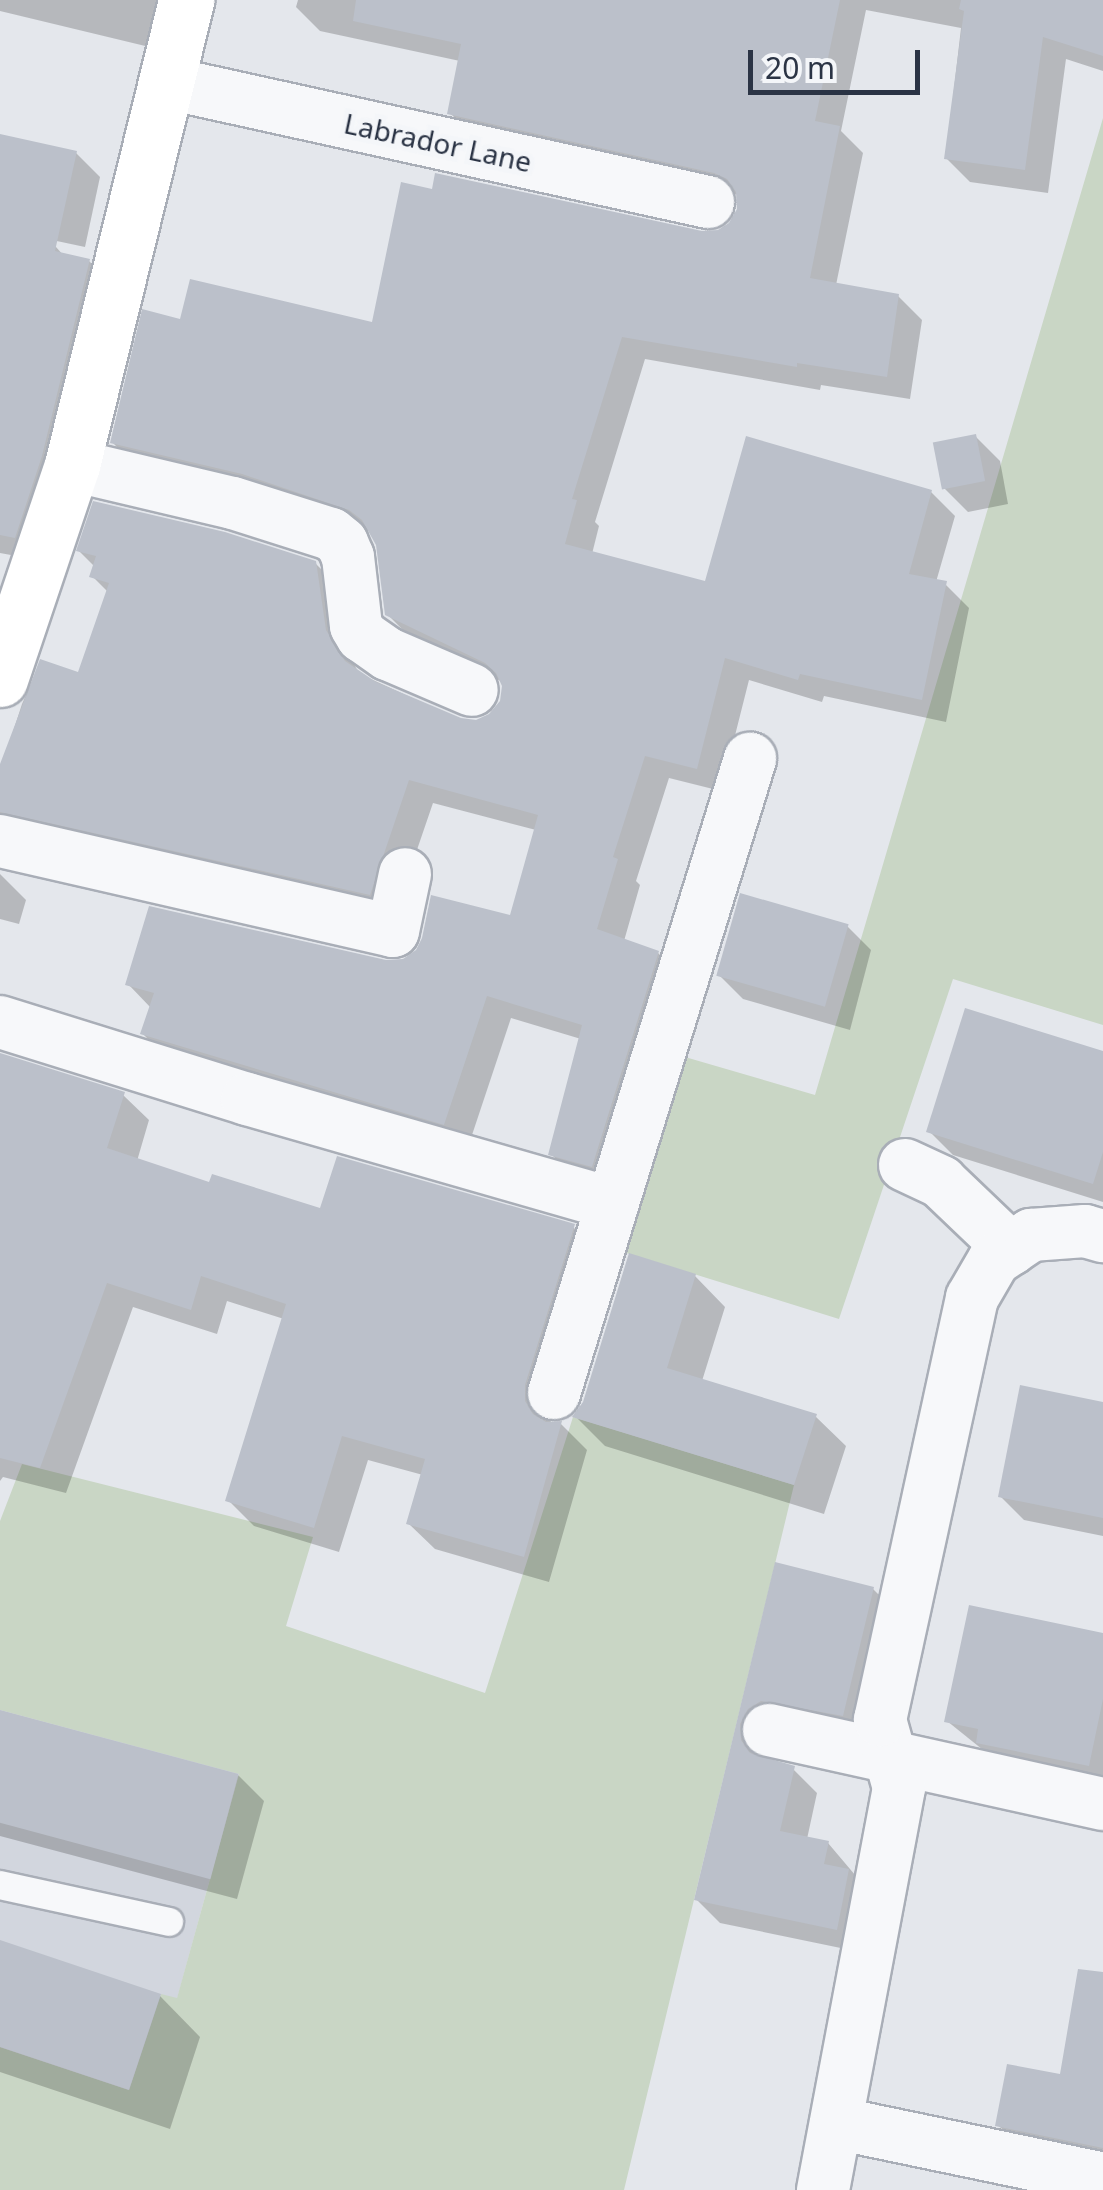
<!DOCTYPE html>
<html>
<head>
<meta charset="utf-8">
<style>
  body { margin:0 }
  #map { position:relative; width:1103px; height:2190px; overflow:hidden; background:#e4e7ec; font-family:"Noto Sans",sans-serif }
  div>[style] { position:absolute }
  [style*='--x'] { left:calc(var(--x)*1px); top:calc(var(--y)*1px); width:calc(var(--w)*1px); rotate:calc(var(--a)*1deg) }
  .built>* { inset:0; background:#d2d6de }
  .green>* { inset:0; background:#c9d6c5 }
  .shadow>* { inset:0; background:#0003 }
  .building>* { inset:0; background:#bbc0ca; transform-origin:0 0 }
  .roads { filter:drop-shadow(2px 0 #a9aeb7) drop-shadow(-2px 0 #a9aeb7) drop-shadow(0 2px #a9aeb7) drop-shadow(0 -2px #a9aeb7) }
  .lane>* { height:28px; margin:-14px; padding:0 14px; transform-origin:14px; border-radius:14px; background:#f7f8fa }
  .street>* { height:52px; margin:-26px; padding:0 26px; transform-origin:26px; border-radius:26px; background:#f7f8fa }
  .secondary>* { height:55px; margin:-27.5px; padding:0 27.5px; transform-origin:27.5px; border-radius:27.5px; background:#fff }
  span { translate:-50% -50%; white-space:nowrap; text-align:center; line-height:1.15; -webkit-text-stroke:10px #f4f6f9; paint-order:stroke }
  .street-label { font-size:28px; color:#2b3445 }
  .scale { position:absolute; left:748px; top:50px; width:172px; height:45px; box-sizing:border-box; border:5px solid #2b3445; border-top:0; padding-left:12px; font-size:30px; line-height:35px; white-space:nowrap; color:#2b3445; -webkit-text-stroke:8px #f4f6f9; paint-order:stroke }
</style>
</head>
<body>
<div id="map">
  <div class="built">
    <div style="clip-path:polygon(0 1710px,239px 1773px,177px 1999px,161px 1995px,129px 2090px,0 2047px)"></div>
  </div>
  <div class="green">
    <div style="clip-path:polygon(1103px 118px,1103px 1025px,953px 979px,839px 1319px,623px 1252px,685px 1057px,815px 1095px)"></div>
    <div style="clip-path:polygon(573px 1417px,794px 1485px,624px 2190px,0 2190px,0 2047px,129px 2090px,161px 1994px,177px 1998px,239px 1774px,0 1710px,0 1521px,22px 1464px,313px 1537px,286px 1626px,485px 1693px)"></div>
  </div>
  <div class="shadow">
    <div style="clip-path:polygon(0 0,178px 0,166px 51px,0 11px)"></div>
    <div style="clip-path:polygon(298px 0,1103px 0,1103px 71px,1066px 59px,1048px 193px,970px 182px,946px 158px,961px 28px,866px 10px,841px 131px,863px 153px,836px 285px,898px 296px,922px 320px,910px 399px,821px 385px,820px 390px,645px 359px,595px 522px,599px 526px,592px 554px,707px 584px,931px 492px,955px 516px,936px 582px,945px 584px,969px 608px,946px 722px,824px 696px,822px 702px,749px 680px,721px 791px,669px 778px,636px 881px,640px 885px,624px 941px,658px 953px,682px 977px,616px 1190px,575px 1178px,551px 1154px,581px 1039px,511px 1018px,468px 1147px,166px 1057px,142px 1033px,151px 1008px,128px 984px,404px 962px,512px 918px,536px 830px,433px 803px,394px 917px,0 831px,0 772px,22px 704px,41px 662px,80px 675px,108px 592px,92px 576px,95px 567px,79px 551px,315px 563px,340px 588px,349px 657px,360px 674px,460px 720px,477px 722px,491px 717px,502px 702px,503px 682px,412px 639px,387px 614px,378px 544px,371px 532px,268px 497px,136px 466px,112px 442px,182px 322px,373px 325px,719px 233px,731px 225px,740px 210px,739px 195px,474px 137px,450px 113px,460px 61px,320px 31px,296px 7px)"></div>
    <div style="clip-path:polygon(0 136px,76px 153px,100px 177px,85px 247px,0 229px)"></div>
    <div style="clip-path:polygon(56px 247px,64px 256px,89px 261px,113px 285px,38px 560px,0 553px,0 248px)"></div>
    <div style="clip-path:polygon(976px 437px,1000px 461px,1008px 504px,968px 512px,944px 488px)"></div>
    <div style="clip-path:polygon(0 874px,26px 900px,19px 924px,0 919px)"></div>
    <div style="clip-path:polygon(847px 926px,871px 950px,850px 1030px,743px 999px,719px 975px)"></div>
    <div style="clip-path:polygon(1103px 1054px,1103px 1202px,953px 1155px,929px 1131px)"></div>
    <div style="clip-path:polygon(0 1056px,123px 1095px,149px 1120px,137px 1161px,211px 1185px,322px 1211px,573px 1227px,599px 1253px,550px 1424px,561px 1424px,587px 1450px,549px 1582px,435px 1549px,409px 1524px,423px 1475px,368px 1460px,339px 1552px,254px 1526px,228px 1500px,284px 1319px,227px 1301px,217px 1334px,133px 1307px,66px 1493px,3px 1477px,0 1481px)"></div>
    <div style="clip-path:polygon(695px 1276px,725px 1307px,702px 1381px,815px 1416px,846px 1446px,824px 1514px,605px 1446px,575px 1416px)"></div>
    <div style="clip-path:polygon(1103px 1405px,1103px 1536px,1024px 1520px,1000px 1496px)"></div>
    <div style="clip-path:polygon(777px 1565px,873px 1589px,897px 1613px,867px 1738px,763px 1749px,763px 1760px,793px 1769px,817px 1793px,807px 1839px,828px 1843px,872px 1895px,860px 1952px,720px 1923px,696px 1899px)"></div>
    <div style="clip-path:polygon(1103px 1635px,1103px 1787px,1003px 1766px,947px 1721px)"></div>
    <div style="clip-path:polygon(0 1713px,238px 1775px,264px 1801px,237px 1899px,0 1836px)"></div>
    <div style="clip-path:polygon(0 1943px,160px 1996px,200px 2037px,170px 2129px,0 2072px)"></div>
    <div style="clip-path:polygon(1103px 2003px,1103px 2166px,1022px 2149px,998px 2125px,1062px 2077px)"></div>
  </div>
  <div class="building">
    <div style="clip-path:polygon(356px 0,840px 0,815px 121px,840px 126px,810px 278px,899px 294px,887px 377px,797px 363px,797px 367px,622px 337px,572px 499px,577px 500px,565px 544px,705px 581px,746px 436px,932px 490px,909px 574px,947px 581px,922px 700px,800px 674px,798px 680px,725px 658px,697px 769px,645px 756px,613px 857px,618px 859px,597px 929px,659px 951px,592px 1167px,548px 1155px,582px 1025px,487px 996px,444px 1125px,140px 1034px,154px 993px,125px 985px,149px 906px,386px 960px,403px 959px,416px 950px,422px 938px,431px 895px,510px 915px,538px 815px,409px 780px,370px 895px,0 812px,0 764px,40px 659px,78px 672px,109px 583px,89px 577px,96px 556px,76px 551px,93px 501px,225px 532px,316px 561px,326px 630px,345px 661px,376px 682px,461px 718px,476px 720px,489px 714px,500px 701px,502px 686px,496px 673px,485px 663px,385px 615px,376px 545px,362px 520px,349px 510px,242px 474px,110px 443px,142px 309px,180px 319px,190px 279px,372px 322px,401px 182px,432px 189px,435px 173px,702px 231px,718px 230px,729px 223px,737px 209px,736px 192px,727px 179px,714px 173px,447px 114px,461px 44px,353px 21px)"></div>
    <div style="clip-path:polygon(961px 0,1103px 0,1103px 56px,1043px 37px,1025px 170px,944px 159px,964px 11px,959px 9px)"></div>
    <div style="clip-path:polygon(0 134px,77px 151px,55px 251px,90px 259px,42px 456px,15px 538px,0 535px)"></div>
    <div style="left:976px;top:434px;width:48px;height:44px;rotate:79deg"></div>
    <div style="left:740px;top:893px;width:113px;height:86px;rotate:16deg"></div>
    <div style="clip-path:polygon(965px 1008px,1103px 1051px,1103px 1152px,1093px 1184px,926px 1132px)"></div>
    <div style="clip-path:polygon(0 1053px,125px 1092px,107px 1148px,209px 1182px,212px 1174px,320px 1208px,337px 1156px,575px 1224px,525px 1385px,525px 1401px,533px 1414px,546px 1422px,562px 1421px,524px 1557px,406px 1524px,425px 1459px,342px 1436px,314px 1528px,225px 1501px,286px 1304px,201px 1276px,191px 1310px,107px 1283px,40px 1468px,0 1458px)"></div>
    <div style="clip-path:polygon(629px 1253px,696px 1274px,667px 1368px,817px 1414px,794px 1485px,572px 1417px,583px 1402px)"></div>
    <div style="clip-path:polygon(1020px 1385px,1103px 1402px,1103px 1518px,998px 1497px)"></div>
    <div style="clip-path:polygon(775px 1562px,874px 1587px,843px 1716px,761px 1701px,748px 1709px,740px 1724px,741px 1740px,750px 1753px,795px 1766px,780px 1831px,829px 1841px,824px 1864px,849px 1869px,837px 1930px,694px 1900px)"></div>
    <div style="clip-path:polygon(969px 1605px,1103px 1633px,1103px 1699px,1089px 1766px,976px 1743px,978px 1729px,944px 1722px)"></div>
    <div style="left:0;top:1710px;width:247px;height:109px;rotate:15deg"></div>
    <div style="clip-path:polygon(0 1940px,161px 1994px,129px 2090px,0 2047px)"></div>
    <div style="clip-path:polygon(1078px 1969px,1103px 1972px,1103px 2148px,995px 2126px,1007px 2064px,1060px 2074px)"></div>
  </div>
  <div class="roads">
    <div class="lane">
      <div style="--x:0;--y:1885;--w:173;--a:12.3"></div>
    </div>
    <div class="street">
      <div style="--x:168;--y:83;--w:553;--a:12.43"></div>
      <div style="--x:72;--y:465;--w:165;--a:13.3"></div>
      <div style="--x:233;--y:503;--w:103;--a:17.6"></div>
      <div style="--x:331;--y:534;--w:14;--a:39"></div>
      <div style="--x:342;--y:543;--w:15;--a:67"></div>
      <div style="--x:348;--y:557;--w:69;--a:83.4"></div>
      <div style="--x:356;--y:626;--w:12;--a:59"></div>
      <div style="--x:362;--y:636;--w:32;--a:35"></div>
      <div style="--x:388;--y:654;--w:91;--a:23.2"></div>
      <div style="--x:0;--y:841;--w:403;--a:12.9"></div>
      <div style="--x:393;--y:931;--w:58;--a:-78.1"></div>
      <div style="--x:0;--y:1022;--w:259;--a:17.3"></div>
      <div style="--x:247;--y:1099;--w:380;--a:16"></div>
      <div style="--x:905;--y:1165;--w:40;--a:25"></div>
      <div style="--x:941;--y:1182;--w:97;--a:43.7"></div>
      <div style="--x:554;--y:1393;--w:664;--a:-72.82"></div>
      <div style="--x:769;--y:1730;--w:342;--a:12.5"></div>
      <div style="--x:836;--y:2123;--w:273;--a:11.8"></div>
      <div style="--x:823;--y:2190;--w:409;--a:-79.3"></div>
      <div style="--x:899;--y:1788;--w:71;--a:-105.6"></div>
      <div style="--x:880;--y:1720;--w:432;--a:-77.7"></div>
      <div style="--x:972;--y:1298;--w:44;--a:-59.9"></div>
      <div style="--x:994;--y:1260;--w:45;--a:-34"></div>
      <div style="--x:1031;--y:1235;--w:54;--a:-4.2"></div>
      <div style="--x:1085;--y:1231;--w:19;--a:16"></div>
    </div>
    <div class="secondary">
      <div style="--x:0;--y:679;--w:226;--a:-71.4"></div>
      <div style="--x:72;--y:465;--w:479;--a:-76.2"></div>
    </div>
  </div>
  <div class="street-label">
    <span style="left:438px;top:142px;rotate:12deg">Labrador Lane</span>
  </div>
  <div class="scale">20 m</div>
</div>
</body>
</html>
